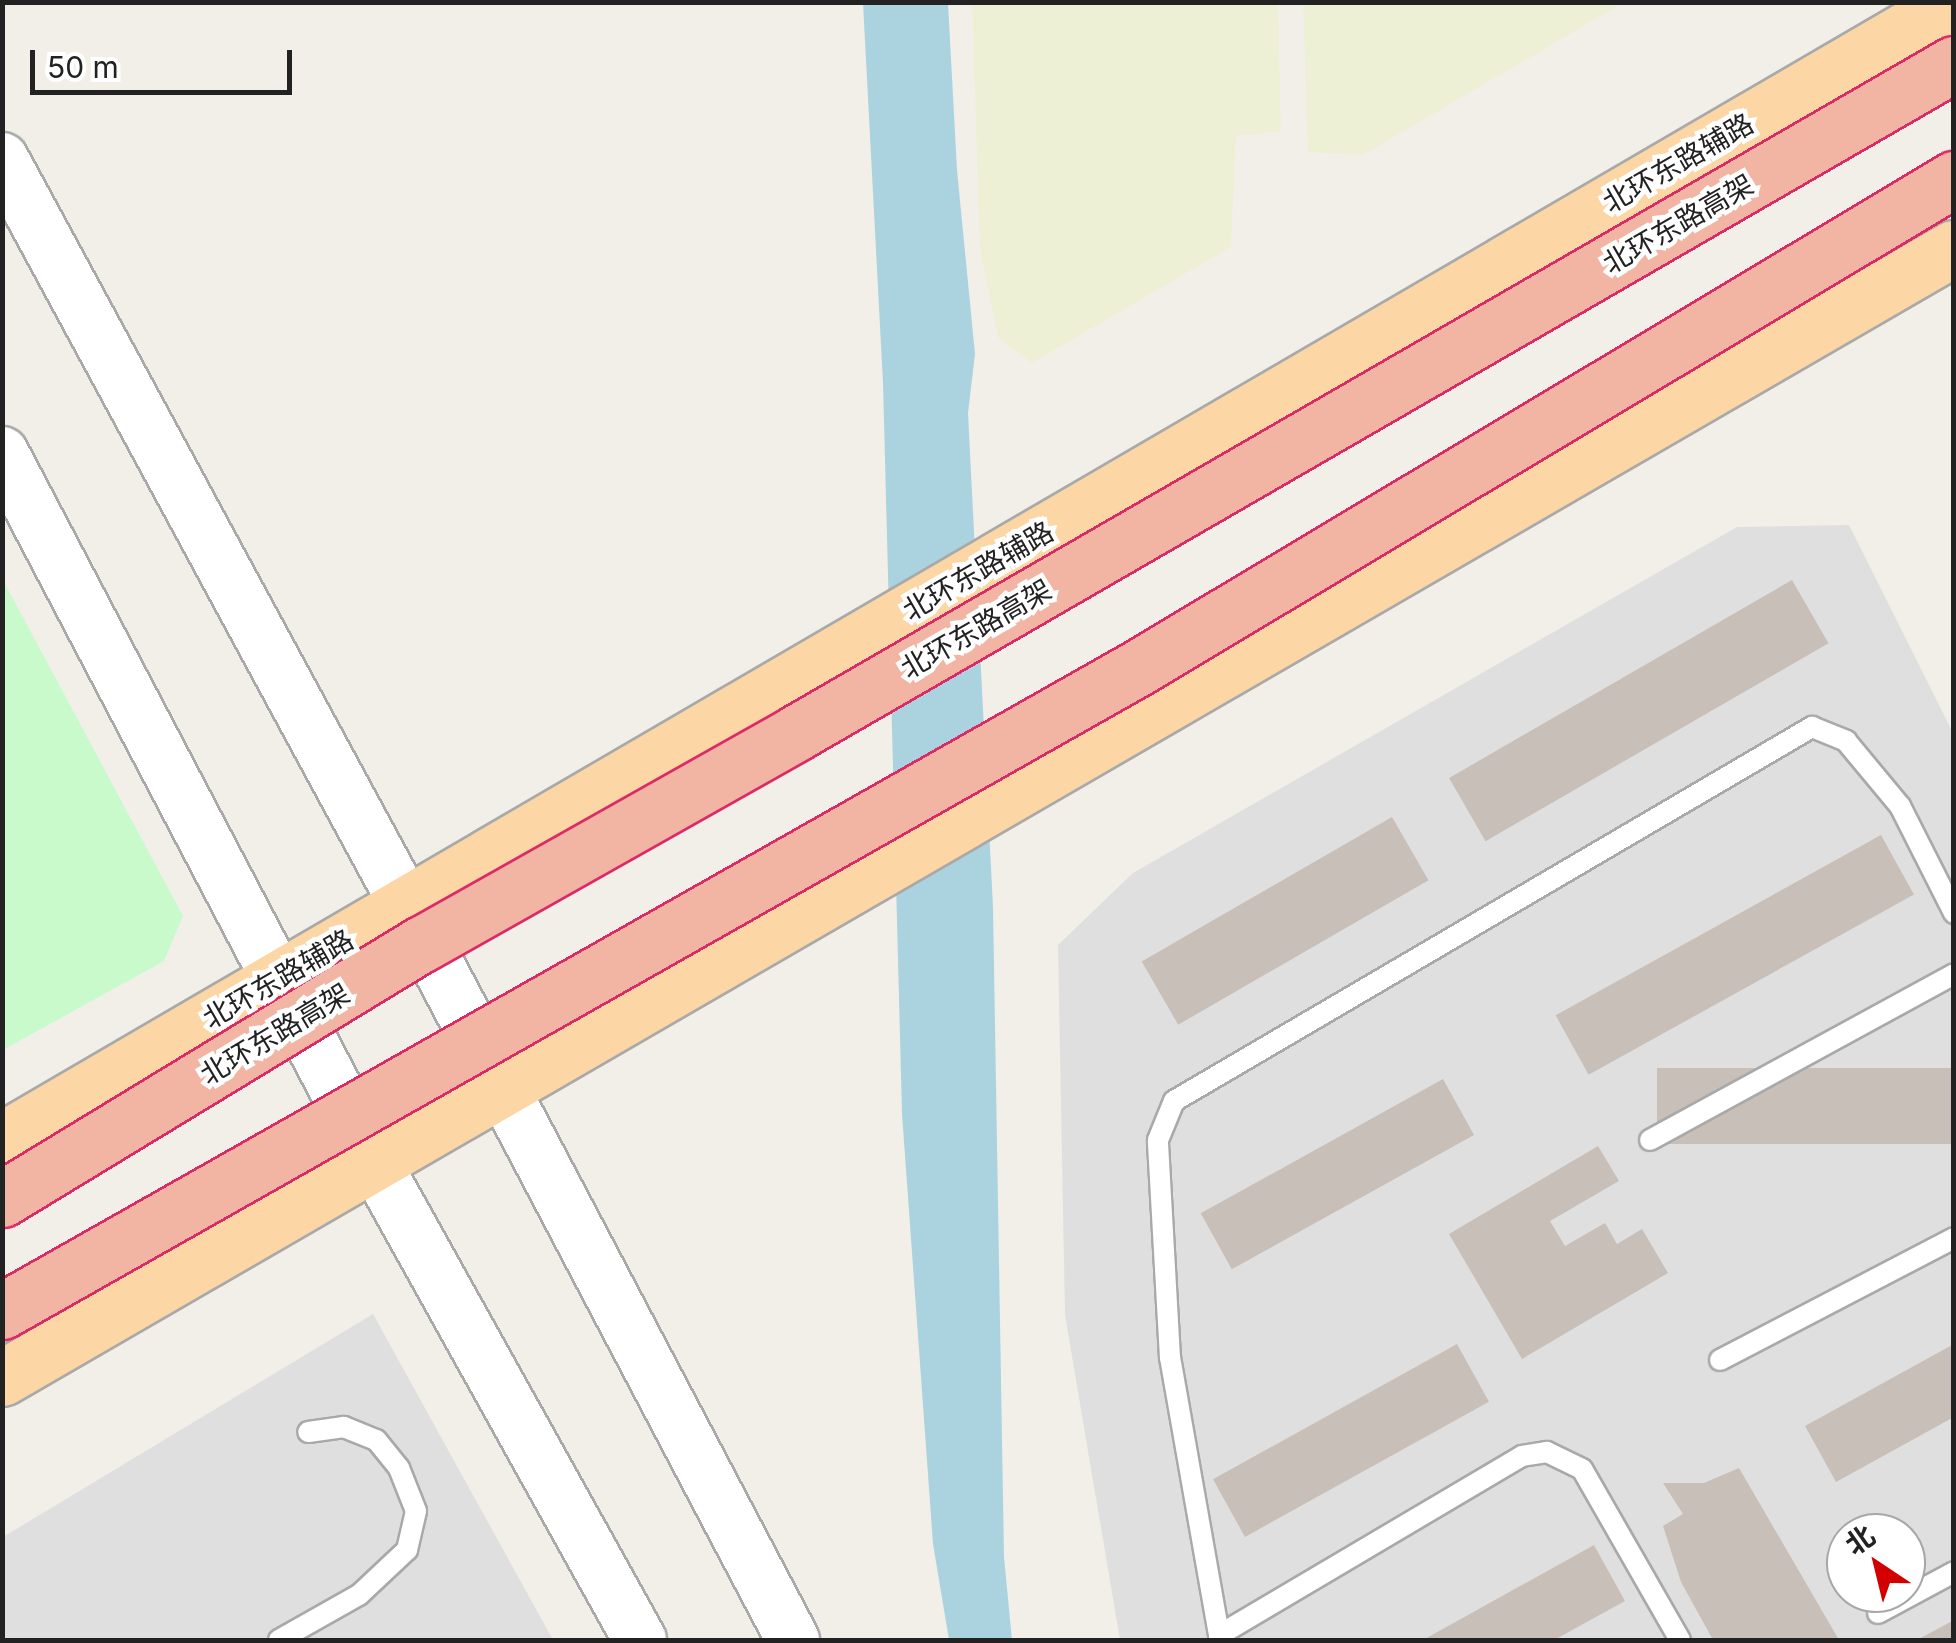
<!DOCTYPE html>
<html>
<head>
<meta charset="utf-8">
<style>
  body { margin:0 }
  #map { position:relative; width:1956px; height:1643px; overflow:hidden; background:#f2efe9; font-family:Inter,"Noto Sans SC",sans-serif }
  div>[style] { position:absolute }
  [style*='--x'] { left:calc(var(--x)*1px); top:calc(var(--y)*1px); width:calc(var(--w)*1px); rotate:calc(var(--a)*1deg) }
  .residential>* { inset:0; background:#e0dfdf }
  .farmland>* { inset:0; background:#eef0d5 }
  .park>* { inset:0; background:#c8facc }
  .water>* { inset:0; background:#aad3df }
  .building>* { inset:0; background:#c7bfb8; transform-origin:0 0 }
  .roads { filter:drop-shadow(2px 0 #a9a9a9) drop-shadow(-2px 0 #a9a9a9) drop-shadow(0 2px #a9a9a9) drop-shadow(0 -2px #a9a9a9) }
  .service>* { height:20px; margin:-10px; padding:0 10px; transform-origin:10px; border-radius:10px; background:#fff }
  .tertiary>* { height:52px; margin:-26px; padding:0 26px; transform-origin:26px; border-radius:26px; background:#fff }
  .primary>* { height:55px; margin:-27.5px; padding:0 27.5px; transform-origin:27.5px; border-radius:27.5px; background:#fcd6a4 }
  .bridges { filter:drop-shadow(2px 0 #dc2a67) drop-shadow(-2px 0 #dc2a67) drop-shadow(0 2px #dc2a67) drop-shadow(0 -2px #dc2a67) }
  .trunk-bridge>* { height:55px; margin:-27.5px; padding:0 27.5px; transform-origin:27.5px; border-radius:27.5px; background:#f2b4a3 }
  span { translate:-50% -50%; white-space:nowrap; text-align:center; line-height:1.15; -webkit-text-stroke:9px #fff; paint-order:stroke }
  .street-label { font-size:28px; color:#222 }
  .frame { position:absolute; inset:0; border:5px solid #222; pointer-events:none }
  .north { position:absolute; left:1826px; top:1513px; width:100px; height:100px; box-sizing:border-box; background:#fff; border:2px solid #a7a7a7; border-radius:50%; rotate:325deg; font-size:28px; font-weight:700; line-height:40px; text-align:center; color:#222 }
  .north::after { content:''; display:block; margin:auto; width:35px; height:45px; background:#d40000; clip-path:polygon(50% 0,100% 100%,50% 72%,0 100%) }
  .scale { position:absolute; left:30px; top:50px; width:262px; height:45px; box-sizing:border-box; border:5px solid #222; border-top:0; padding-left:12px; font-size:30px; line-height:35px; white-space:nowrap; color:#222; -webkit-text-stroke:8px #fff; paint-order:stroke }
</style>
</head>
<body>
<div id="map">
  <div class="residential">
    <div style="clip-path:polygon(evenodd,1849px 525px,1953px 733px,1953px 1640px,1120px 1640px,1065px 1315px,1058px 945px,1133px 873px,1737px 527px,1849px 525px,1846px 1533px,1906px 1533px,1906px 1593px,1846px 1593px,1846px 1533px)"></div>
    <div style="clip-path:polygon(373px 1314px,553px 1640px,3px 1640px,3px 1537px)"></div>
  </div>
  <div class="farmland">
    <div style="clip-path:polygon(972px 3px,1278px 3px,1281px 131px,1236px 136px,1231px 247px,1032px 363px,998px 338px,980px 250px)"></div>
    <div style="clip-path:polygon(1303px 3px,1303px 2px,1623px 3px,1363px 155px,1308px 152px)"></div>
  </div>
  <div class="park">
    <div style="clip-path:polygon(3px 580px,183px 916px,164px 961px,3px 1050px)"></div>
  </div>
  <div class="water">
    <div style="clip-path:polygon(863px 3px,948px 3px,957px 170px,975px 354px,968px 413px,993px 907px,1004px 1557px,1012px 1640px,949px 1640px,933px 1544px,902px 1114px,883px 383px)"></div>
  </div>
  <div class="building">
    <div style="left:1792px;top:580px;width:73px;height:396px;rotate:60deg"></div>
    <div style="left:1392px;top:817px;width:73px;height:289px;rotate:60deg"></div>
    <div style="left:1881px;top:835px;width:68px;height:372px;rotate:61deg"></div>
    <div style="left:1954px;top:1068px;width:76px;height:297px;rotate:90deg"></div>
    <div style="left:1443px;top:1079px;width:64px;height:277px;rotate:61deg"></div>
    <div style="clip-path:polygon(1598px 1146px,1619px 1181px,1550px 1221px,1565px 1246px,1605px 1223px,1617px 1244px,1642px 1229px,1668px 1273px,1522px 1359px,1449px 1234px)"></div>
    <div style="left:1457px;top:1344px;width:66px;height:279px;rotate:61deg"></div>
    <div style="clip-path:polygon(1954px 1344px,1954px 1417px,1836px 1482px,1805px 1426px)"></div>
    <div style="clip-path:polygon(1739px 1468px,1839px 1640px,1713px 1640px,1681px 1582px,1663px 1526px,1683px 1514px,1663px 1483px,1704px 1483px)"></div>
    <div style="clip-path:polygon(1594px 1545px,1625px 1601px,1554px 1640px,1423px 1640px)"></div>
    <div style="clip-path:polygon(1954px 1620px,1954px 1640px,1917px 1640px)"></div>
  </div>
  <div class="roads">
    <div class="service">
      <div style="--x:1650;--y:1140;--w:346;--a:-28.6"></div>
      <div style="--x:1720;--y:1360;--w:264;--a:-27.5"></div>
      <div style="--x:1878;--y:1613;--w:86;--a:-28.3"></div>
      <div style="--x:279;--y:1640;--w:92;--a:-29.4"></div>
      <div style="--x:359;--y:1595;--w:66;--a:-43.2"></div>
      <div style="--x:407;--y:1550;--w:40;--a:-77"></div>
      <div style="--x:416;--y:1511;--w:46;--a:-111.6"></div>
      <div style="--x:399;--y:1468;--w:36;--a:-129"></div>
      <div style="--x:376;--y:1440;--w:35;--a:-158"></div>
      <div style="--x:344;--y:1427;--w:36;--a:172"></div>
      <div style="--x:1680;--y:1640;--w:197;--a:-119.8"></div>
      <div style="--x:1582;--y:1469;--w:39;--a:-154"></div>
      <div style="--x:1547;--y:1452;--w:25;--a:171"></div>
      <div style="--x:1522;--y:1456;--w:352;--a:149.4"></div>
      <div style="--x:1219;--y:1635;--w:281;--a:-100"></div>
      <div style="--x:1170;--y:1358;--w:218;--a:-93.2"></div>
      <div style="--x:1158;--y:1140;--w:42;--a:-67.7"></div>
      <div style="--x:1174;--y:1101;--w:740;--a:-30.38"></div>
      <div style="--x:1812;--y:727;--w:37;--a:22"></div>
      <div style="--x:1846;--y:741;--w:85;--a:50.3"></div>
      <div style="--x:1900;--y:806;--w:120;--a:63.2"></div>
    </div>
    <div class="tertiary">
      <div style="--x:2;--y:159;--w:848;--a:61.56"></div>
      <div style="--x:406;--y:905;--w:831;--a:62.23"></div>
      <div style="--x:2;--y:453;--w:801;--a:62.31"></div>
      <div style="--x:374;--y:1162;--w:547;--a:60.9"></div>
    </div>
    <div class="primary">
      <div style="--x:2;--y:1140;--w:2259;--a:-30.25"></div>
      <div style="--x:2;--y:1378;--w:2255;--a:-30.07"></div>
    </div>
  </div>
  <div class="bridges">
    <div class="trunk-bridge">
      <div style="--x:2;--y:1199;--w:491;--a:-31.3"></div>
      <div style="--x:422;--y:944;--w:429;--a:-29.4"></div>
      <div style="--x:796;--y:733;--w:1337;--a:-30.02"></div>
      <div style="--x:2;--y:1311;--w:1303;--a:-29.52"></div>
      <div style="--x:1136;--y:669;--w:954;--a:-30.92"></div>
    </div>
  </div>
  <div class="street-label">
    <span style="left:1678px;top:163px;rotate:-30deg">北环东路辅路</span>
    <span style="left:1678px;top:224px;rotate:-30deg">北环东路高架</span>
    <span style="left:978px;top:571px;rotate:-30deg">北环东路辅路</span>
    <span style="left:976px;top:629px;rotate:-30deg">北环东路高架</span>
    <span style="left:278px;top:979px;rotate:-30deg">北环东路辅路</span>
    <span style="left:275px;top:1034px;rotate:-31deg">北环东路高架</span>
  </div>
  <div class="frame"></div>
  <div class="north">北</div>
  <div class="scale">50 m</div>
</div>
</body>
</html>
